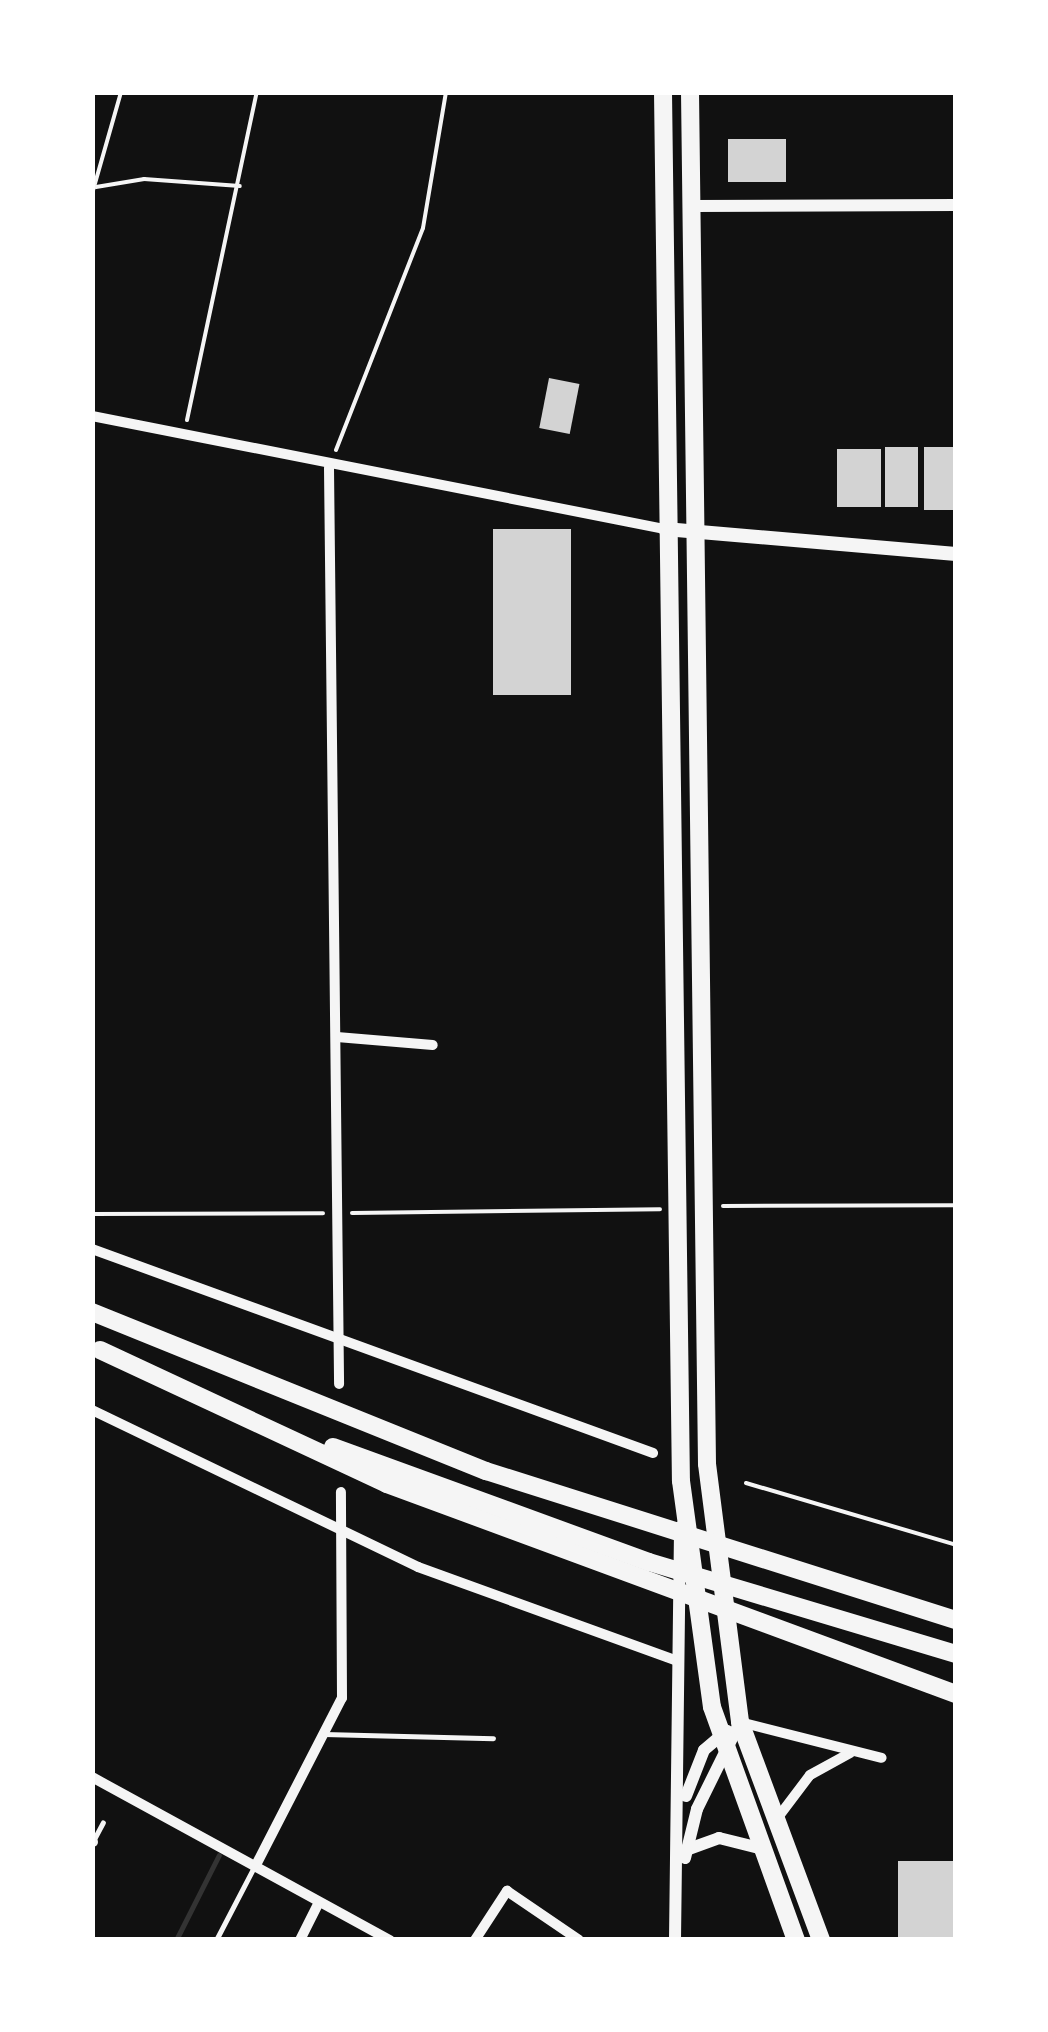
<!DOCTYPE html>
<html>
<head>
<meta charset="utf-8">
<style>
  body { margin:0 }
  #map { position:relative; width:1048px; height:2032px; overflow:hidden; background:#111; font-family:Lora,serif }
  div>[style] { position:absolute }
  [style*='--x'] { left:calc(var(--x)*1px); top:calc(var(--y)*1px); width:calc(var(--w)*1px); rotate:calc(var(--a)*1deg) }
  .stream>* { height:5px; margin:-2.5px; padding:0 2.5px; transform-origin:2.5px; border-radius:2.5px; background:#333 }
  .building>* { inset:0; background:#d3d3d3; transform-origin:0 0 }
  .path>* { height:4px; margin:-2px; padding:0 2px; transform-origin:2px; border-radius:2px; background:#f5f5f5 }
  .service>* { height:5px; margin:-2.5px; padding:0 2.5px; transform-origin:2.5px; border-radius:2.5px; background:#f5f5f5 }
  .minor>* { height:10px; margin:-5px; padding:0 5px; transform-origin:5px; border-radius:5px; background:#f5f5f5 }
  .tertiary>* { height:12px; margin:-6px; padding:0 6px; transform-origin:6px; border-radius:6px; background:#f5f5f5 }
  .secondary>* { height:14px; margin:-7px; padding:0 7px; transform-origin:7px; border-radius:7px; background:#f5f5f5 }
  .trunk>* { height:18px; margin:-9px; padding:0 9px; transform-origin:9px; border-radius:9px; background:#f5f5f5 }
  .motorway>* { height:18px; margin:-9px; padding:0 9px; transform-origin:9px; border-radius:9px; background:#f5f5f5 }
  span { translate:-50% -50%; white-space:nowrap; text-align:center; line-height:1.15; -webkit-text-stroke:10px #fff; paint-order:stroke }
  .frame { position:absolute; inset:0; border:95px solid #fff; pointer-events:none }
</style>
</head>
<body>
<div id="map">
  <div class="stream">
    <div style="--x:176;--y:1940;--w:95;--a:-63.2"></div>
  </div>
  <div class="building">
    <div style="left:728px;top:139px;width:58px;height:43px"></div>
    <div style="left:549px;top:378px;width:31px;height:51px;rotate:11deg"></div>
    <div style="left:918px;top:447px;width:60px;height:33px;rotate:90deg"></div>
    <div style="left:924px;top:447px;width:32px;height:63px"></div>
    <div style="left:881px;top:449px;width:58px;height:44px;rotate:90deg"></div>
    <div style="left:493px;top:529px;width:78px;height:166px"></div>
    <div style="left:898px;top:1861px;width:58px;height:79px"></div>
  </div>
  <div class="path">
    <div style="--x:96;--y:187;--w:49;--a:-9.5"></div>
    <div style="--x:144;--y:179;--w:96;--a:4.2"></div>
    <div style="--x:92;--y:194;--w:106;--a:-74.1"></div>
    <div style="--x:187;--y:420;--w:335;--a:-78"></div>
    <div style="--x:336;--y:450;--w:238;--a:-68.6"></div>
    <div style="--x:423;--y:228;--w:138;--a:-80.4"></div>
    <div style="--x:723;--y:1206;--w:233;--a:-0.2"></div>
    <div style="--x:352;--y:1213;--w:308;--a:-0.7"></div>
    <div style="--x:92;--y:1214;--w:231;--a:-0.2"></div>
    <div style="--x:746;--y:1483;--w:219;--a:16.4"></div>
  </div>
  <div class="service">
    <div style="--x:324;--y:1734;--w:169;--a:1.4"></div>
    <div style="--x:93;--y:1841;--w:21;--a:-62"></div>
    <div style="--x:216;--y:1940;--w:82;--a:-62.5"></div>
  </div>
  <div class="minor">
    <div style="--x:92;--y:416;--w:584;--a:11.16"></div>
    <div style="--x:329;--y:468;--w:916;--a:89.37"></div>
    <div style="--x:337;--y:1037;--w:96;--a:4.8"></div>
    <div style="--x:92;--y:1249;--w:597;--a:19.98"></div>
    <div style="--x:92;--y:1410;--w:362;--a:25.7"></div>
    <div style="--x:418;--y:1567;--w:276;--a:19.9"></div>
    <div style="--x:740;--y:1722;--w:146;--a:14.2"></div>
    <div style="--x:92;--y:1777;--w:340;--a:28.7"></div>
    <div style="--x:776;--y:1820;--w:56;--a:-52.9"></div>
    <div style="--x:810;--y:1775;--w:46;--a:-28.8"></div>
    <div style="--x:92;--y:1842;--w:1;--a:0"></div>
    <div style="--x:255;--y:1867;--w:190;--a:-62.8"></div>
    <div style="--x:342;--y:1698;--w:206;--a:-90.3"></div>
    <div style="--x:300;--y:1940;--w:42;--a:-63.4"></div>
    <div style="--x:475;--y:1940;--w:59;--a:-56.9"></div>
    <div style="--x:507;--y:1891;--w:87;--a:34.2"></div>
  </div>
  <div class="tertiary">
    <div style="--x:693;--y:206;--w:263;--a:-0.2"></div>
    <div style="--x:686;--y:1796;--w:49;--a:-68.6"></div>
    <div style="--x:704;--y:1750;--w:30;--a:-40"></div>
    <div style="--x:686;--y:1850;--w:35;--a:-20"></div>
    <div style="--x:719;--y:1838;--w:41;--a:14"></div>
    <div style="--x:685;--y:1858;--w:50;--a:-76.2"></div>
    <div style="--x:697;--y:1809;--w:97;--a:-63.7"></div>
    <div style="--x:675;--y:1940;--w:413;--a:-89.3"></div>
  </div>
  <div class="secondary">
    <div style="--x:665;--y:529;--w:292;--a:4.9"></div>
  </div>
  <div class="trunk">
    <div style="--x:663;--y:92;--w:1389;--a:89.26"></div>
    <div style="--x:681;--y:1481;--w:228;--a:82.2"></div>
    <div style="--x:712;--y:1707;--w:248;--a:70.2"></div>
    <div style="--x:690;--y:92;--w:1372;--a:89.29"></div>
    <div style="--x:707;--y:1464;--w:260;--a:82.7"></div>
    <div style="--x:740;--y:1722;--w:233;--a:69.6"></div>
  </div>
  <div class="motorway">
    <div style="--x:92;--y:1312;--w:425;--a:22"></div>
    <div style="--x:486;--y:1471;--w:493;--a:17.6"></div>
    <div style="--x:100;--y:1350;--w:317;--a:25"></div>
    <div style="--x:387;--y:1484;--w:607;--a:20.26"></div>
    <div style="--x:333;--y:1447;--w:336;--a:20"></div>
    <div style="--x:649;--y:1562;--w:320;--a:16.7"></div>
  </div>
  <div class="frame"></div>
</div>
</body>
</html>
